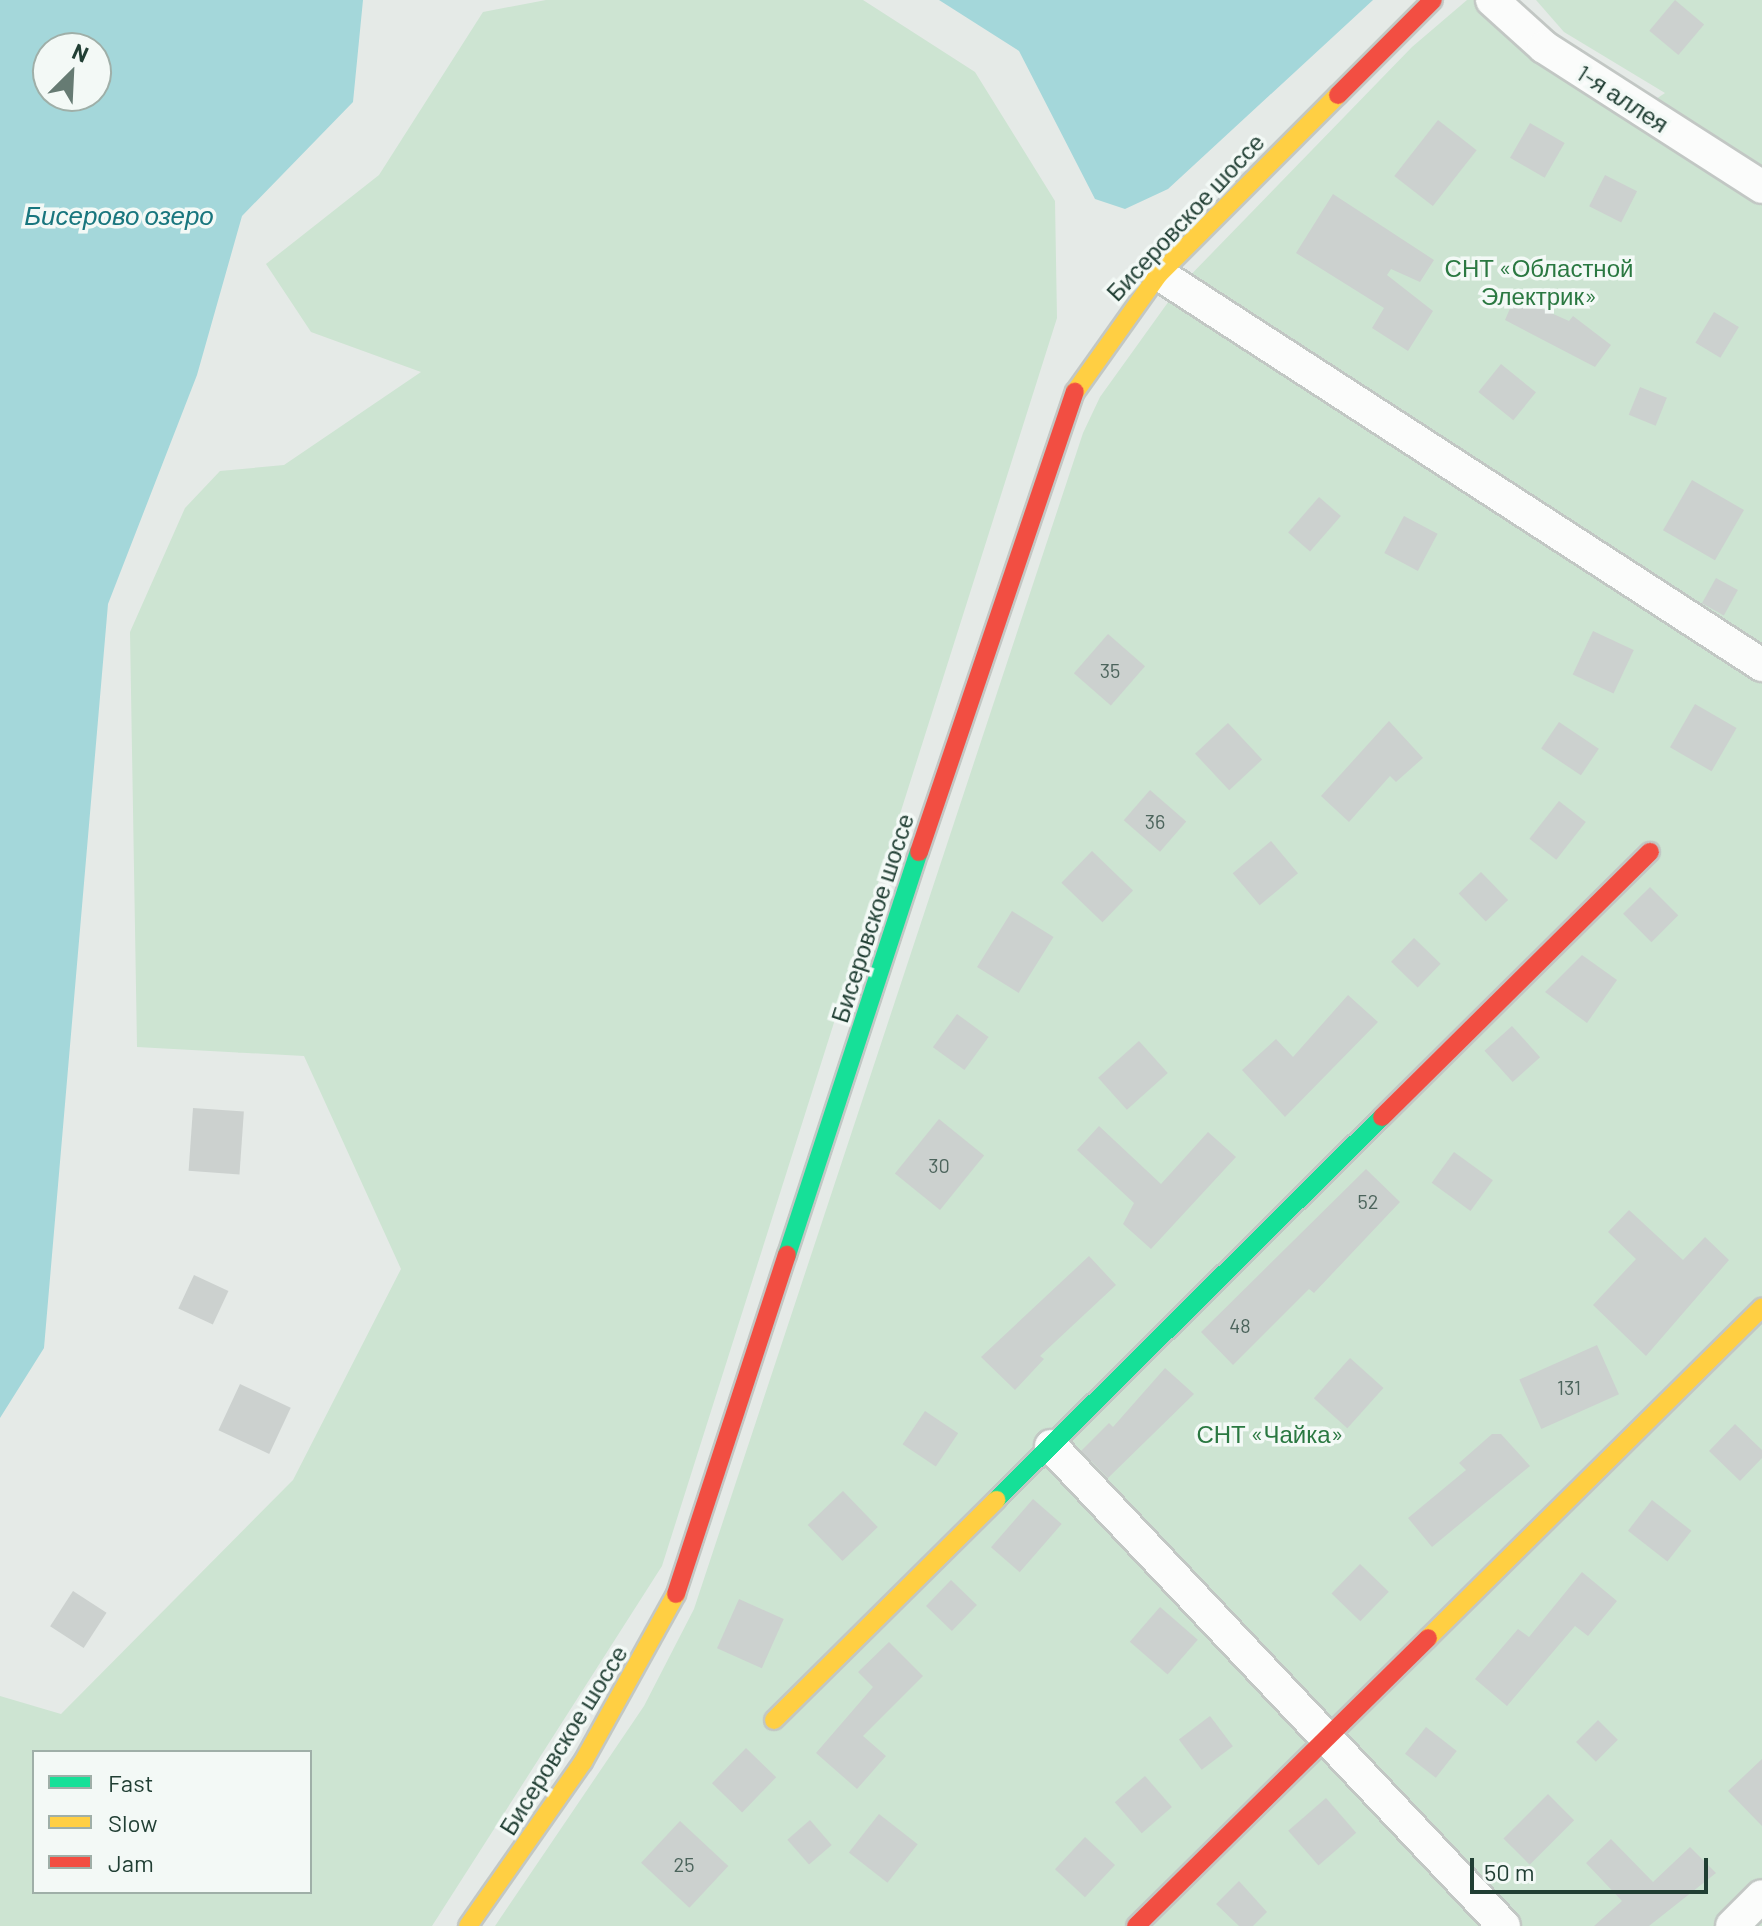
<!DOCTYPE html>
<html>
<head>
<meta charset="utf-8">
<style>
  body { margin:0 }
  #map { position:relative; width:1762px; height:1926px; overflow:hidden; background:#e5eae7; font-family:Barlow,sans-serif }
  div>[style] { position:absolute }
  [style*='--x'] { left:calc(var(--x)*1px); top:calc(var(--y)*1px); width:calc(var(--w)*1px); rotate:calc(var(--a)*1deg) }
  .green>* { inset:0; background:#cde4d2 }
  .water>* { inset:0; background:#a4d7da }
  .building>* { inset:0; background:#ccd1cf; transform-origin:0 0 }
  .roads { filter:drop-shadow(2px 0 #c2c7c4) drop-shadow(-2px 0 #c2c7c4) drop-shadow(0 2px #c2c7c4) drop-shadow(0 -2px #c2c7c4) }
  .street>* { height:32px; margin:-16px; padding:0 16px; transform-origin:16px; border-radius:16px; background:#fbfcfb }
  .fast>* { height:18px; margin:-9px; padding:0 9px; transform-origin:9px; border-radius:9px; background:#16e098 }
  .slow>* { height:18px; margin:-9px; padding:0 9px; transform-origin:9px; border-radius:9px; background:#ffcf43 }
  .jam>* { height:18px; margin:-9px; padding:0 9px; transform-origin:9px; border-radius:9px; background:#f24e42 }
  span { translate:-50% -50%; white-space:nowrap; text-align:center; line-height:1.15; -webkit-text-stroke:7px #f3f9f6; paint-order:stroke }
  .number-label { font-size:20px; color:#4c645c }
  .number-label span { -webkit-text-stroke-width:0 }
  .street-label { font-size:24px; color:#213f34 }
  .park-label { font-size:24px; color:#2a7841 }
  .water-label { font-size:26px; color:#19767e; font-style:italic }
  .legend { position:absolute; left:32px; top:1750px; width:280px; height:144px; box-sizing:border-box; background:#f3f9f6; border:2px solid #9fafa8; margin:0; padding:10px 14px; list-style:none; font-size:24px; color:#213f34 }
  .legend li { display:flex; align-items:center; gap:16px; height:40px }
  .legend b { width:40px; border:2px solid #9fafa8 }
  .north { position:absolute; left:32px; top:32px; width:80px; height:80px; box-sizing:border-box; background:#f3f9f6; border:2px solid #9fafa8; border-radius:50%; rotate:24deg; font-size:22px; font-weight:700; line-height:32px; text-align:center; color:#213f34 }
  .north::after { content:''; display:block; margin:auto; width:28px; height:36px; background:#667b73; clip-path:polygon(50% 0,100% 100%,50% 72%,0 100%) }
  .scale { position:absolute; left:1470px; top:1858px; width:238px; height:36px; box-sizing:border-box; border:4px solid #213f34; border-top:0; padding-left:10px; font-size:24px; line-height:28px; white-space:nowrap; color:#213f34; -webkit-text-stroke:6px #f3f9f6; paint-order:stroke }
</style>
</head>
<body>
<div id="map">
  <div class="green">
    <div style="clip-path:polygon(evenodd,546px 0,863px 0,975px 72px,1055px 201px,1057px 318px,662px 1566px,432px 1926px,0 1926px,0 1696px,61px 1714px,293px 1480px,401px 1269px,304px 1056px,137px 1047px,130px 632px,185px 508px,220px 471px,284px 465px,421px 372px,311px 332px,266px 264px,379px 175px,483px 12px,546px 0,34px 1752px,310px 1752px,310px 1892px,34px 1892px,34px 1752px)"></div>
    <div style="clip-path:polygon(1467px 0,1492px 0,1641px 109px,1665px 93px,1564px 32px,1536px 0,1762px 0,1762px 1926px,495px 1926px,644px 1706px,694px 1609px,1083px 433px,1100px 397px,1179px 287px,1412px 47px)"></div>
  </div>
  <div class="water">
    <div style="clip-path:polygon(evenodd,0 0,363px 0,353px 102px,242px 216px,197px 375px,108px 604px,44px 1348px,0 1418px,0 0,48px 48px,96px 48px,96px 96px,48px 96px,48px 48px)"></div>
    <div style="clip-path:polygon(939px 0,1373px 0,1168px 189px,1125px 209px,1095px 199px,1019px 51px)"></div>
  </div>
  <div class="building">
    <div style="left:1675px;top:0;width:38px;height:40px;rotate:40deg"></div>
    <div style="left:1438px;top:120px;width:49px;height:71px;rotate:38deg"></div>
    <div style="left:1530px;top:123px;width:40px;height:40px;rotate:30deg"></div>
    <div style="left:1605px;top:175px;width:36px;height:35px;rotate:27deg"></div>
    <div style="clip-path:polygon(1333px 194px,1434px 260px,1420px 282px,1391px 269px,1387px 275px,1433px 311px,1408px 351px,1372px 328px,1384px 308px,1296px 253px)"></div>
    <div style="clip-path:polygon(1515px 297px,1569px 321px,1573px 316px,1611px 345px,1595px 367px,1505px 320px)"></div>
    <div style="left:1714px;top:312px;width:29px;height:36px;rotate:31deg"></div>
    <div style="left:1501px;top:364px;width:45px;height:36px;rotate:39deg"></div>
    <div style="left:1640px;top:387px;width:29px;height:30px;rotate:22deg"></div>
    <div style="left:1692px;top:480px;width:60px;height:58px;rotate:30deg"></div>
    <div style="left:1319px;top:497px;width:29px;height:47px;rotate:41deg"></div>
    <div style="left:1404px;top:516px;width:38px;height:42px;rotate:28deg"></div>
    <div style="left:1716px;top:578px;width:25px;height:29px;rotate:29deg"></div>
    <div style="left:1593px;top:631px;width:45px;height:48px;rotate:25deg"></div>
    <div style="left:1108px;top:634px;width:49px;height:52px;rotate:41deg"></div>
    <div style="left:1695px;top:704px;width:48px;height:50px;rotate:30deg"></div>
    <div style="clip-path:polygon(1389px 721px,1423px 758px,1396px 782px,1390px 776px,1349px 822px,1321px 796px)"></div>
    <div style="left:1559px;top:722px;width:48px;height:32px;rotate:34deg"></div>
    <div style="left:1228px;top:723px;width:50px;height:45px;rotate:47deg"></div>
    <div style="left:1150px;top:790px;width:48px;height:40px;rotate:41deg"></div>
    <div style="left:1559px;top:801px;width:34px;height:48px;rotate:38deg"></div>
    <div style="left:1271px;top:841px;width:42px;height:50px;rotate:50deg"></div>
    <div style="left:1092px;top:851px;width:57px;height:44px;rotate:44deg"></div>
    <div style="left:1481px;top:872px;width:39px;height:31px;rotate:46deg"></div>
    <div style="left:1650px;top:887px;width:40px;height:38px;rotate:45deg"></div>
    <div style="left:1012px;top:911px;width:49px;height:66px;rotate:32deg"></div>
    <div style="left:1414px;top:938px;width:37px;height:33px;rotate:44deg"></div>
    <div style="clip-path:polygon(1582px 955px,1617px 980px,1587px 1023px,1545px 992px)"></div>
    <div style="clip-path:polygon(1348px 995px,1378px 1022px,1285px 1117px,1242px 1070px,1276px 1039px,1293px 1057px)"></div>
    <div style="left:957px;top:1014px;width:39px;height:41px;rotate:36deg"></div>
    <div style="left:1512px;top:1026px;width:42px;height:37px;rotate:48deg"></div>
    <div style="left:1139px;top:1041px;width:43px;height:55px;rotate:48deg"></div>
    <div style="left:193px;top:1108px;width:51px;height:63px;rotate:4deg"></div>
    <div style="left:939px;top:1119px;width:58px;height:70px;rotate:39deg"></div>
    <div style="clip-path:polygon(1099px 1126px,1161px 1184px,1208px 1132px,1236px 1157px,1151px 1249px,1123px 1224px,1134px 1203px,1077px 1150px)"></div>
    <div style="left:1454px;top:1152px;width:48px;height:38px;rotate:36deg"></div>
    <div style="clip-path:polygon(1366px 1169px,1400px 1202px,1314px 1293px,1309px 1289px,1233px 1365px,1201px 1332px)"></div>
    <div style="clip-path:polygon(1629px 1210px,1683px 1260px,1705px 1237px,1729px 1260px,1646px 1356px,1593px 1305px,1636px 1259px,1608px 1232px)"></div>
    <div style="clip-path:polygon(1089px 1256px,1116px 1285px,1040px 1356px,1044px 1359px,1015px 1390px,981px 1357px)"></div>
    <div style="left:194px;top:1275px;width:38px;height:37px;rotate:25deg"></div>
    <div style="left:1597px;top:1345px;width:54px;height:85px;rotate:66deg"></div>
    <div style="left:1350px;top:1358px;width:45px;height:54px;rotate:42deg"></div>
    <div style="clip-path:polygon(1165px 1368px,1194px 1394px,1108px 1478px,1081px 1451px,1109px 1423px,1113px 1427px)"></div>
    <div style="left:240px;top:1384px;width:56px;height:51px;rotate:25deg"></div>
    <div style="left:925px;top:1411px;width:40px;height:40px;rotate:34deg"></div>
    <div style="clip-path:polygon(1735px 1424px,1762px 1450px,1762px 1458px,1740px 1481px,1709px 1451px)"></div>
    <div style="clip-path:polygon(1492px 1434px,1501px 1434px,1530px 1466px,1432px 1547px,1408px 1518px,1466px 1470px,1459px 1463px)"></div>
    <div style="left:843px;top:1491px;width:50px;height:49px;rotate:46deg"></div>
    <div style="left:1033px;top:1499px;width:38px;height:64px;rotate:41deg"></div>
    <div style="left:1652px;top:1500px;width:50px;height:39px;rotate:38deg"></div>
    <div style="left:1360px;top:1564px;width:40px;height:41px;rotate:44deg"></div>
    <div style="clip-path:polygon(1582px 1572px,1617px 1601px,1588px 1636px,1575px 1626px,1507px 1706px,1475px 1679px,1518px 1629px,1529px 1637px)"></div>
    <div style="left:951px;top:1580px;width:36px;height:36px;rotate:44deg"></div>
    <div style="left:73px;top:1591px;width:40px;height:42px;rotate:33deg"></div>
    <div style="left:739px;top:1599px;width:49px;height:54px;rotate:24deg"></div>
    <div style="left:1160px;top:1607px;width:50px;height:46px;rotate:41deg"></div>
    <div style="clip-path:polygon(889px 1642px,923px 1676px,863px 1736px,886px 1756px,857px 1789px,816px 1753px,873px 1687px,858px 1672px)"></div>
    <div style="left:1210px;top:1716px;width:38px;height:39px;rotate:53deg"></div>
    <div style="left:1598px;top:1720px;width:28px;height:31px;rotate:45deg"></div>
    <div style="left:1426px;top:1727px;width:39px;height:34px;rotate:38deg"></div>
    <div style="left:746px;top:1748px;width:42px;height:49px;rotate:44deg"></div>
    <div style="clip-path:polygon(1762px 1759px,1762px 1826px,1728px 1791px)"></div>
    <div style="left:1145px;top:1776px;width:41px;height:40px;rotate:49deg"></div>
    <div style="left:1548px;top:1794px;width:37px;height:63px;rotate:45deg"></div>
    <div style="left:1326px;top:1798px;width:46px;height:50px;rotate:49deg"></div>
    <div style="left:879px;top:1814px;width:49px;height:49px;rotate:38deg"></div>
    <div style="left:810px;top:1820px;width:33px;height:30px;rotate:49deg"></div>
    <div style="left:680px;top:1821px;width:66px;height:57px;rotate:43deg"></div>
    <div style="left:1085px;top:1837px;width:41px;height:44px;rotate:43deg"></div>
    <div style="clip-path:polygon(1611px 1839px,1653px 1882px,1690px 1847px,1716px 1873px,1649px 1926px,1594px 1926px,1622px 1901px,1586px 1863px)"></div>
    <div style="clip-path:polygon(1239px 1881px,1267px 1912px,1253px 1926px,1239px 1926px,1216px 1904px)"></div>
  </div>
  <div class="roads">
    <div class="street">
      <div style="--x:1492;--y:0;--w:70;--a:42.1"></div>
      <div style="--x:1544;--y:47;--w:259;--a:32.7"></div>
      <div style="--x:1159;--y:274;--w:719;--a:32.96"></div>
      <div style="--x:1051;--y:1446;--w:660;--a:46.66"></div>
      <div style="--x:1732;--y:1926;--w:42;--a:-45"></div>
    </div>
    <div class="fast">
      <div style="--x:787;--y:1255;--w:424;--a:-71.9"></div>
      <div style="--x:996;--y:1500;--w:544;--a:-44.78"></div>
    </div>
    <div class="slow">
      <div style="--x:1075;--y:392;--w:145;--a:-54.6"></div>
      <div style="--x:1159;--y:274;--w:253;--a:-45"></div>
      <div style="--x:1428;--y:1638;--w:470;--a:-44.7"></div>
      <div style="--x:774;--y:1720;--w:313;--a:-44.7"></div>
      <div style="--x:468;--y:1926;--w:200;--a:-55"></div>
      <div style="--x:583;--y:1762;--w:192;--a:-61"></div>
    </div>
    <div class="jam">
      <div style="--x:1338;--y:95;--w:134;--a:-45"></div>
      <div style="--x:919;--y:852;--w:486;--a:-71.3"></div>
      <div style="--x:1382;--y:1117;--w:377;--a:-44.7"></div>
      <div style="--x:676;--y:1594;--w:357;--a:-71.9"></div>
      <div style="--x:1136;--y:1926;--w:410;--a:-44.6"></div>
    </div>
  </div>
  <div class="number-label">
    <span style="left:1110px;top:670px">35</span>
    <span style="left:1155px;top:821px">36</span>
    <span style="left:939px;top:1165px">30</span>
    <span style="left:1368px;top:1201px">52</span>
    <span style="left:1240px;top:1325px">48</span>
    <span style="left:1569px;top:1387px">131</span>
    <span style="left:684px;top:1864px">25</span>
  </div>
  <div class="street-label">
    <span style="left:1623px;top:98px;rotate:33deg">1-я аллея</span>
    <span style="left:1185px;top:217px;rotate:-47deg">Бисеровское шоссе</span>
    <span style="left:872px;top:918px;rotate:-72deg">Бисеровское шоссе</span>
    <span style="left:563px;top:1740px;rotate:-58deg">Бисеровское шоссе</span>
  </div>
  <div class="park-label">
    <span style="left:1539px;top:282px">СНТ «Областной<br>Электрик»</span>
    <span style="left:1270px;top:1434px">СНТ «Чайка»</span>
  </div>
  <div class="water-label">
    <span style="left:119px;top:215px">Бисерово озеро</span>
  </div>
  <ul class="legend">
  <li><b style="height:10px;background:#16e098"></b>Fast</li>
  <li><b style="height:10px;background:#ffcf43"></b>Slow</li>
  <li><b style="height:10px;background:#f24e42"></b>Jam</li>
  </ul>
  <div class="north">N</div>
  <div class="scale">50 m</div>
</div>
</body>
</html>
